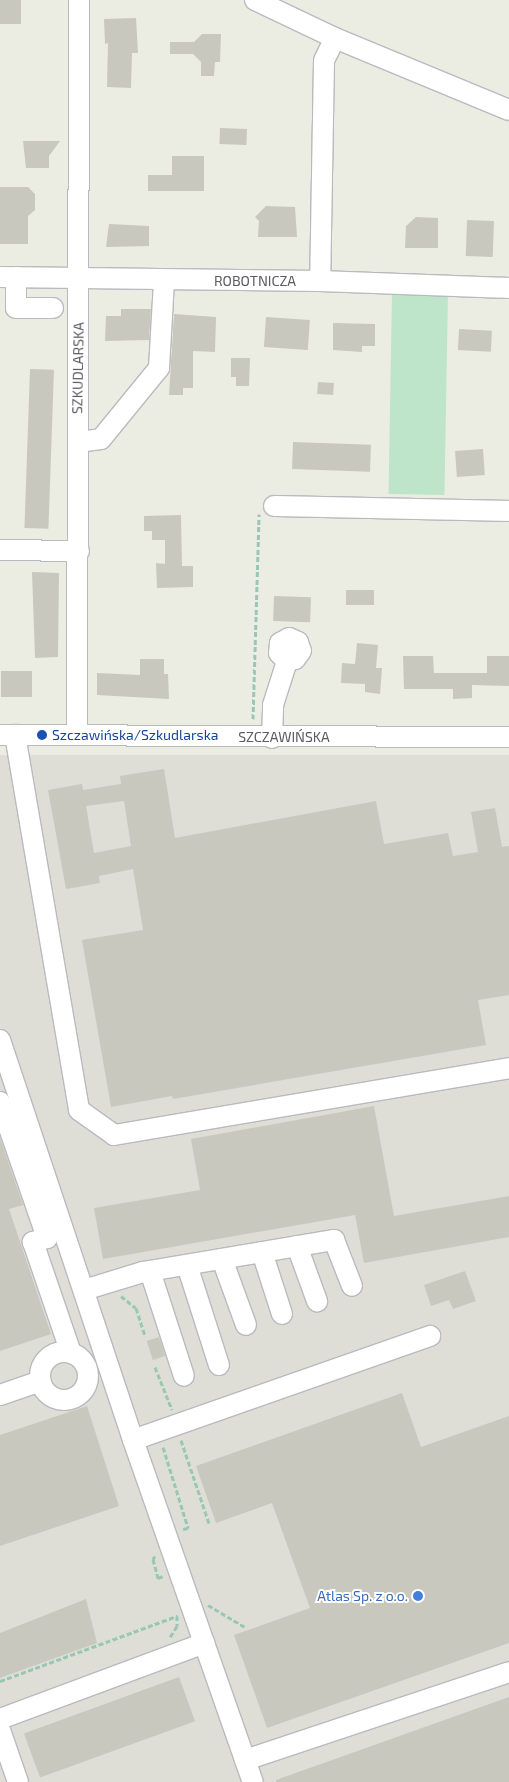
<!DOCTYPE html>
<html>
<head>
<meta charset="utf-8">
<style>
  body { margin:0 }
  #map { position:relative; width:509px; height:1782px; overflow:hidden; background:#ecede2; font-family:"Exo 2",sans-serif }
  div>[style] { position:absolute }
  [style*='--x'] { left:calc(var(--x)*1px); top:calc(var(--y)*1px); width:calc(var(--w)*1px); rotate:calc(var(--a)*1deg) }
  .industrial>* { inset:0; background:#deded6; transform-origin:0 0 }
  .green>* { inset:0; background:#bee5c9; transform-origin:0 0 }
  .building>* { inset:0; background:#c8c8be; transform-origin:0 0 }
  .path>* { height:3px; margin-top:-1.5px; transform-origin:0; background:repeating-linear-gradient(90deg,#98c7b3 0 5px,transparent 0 7.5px) }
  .roads { filter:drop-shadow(1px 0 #b9bac0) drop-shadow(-1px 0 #b9bac0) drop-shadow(0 1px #b9bac0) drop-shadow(0 -1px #b9bac0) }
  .minor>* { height:20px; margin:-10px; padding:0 10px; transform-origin:10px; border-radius:10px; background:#fff }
  .minor>.ring { margin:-10px; padding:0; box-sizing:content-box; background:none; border:20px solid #fff; border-radius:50% }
  .dots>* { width:14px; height:14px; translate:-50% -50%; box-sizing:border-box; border:2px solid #fff; border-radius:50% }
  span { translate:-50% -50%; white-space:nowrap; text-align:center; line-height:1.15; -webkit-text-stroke:4px #fff; paint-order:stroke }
  .street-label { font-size:14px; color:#5a5b62 }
  .transit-label { font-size:14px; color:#164399 }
  .left { translate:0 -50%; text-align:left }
  .shop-label { font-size:14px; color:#366cbe }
  .right { translate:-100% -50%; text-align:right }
</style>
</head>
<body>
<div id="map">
  <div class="industrial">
    <div style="left:0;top:755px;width:509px;height:1027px"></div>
  </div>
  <div class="green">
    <div style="left:392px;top:293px;width:56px;height:201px;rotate:1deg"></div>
  </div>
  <div class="building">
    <div style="left:0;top:0;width:21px;height:24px"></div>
    <div style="clip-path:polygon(136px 18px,138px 53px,132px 53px,131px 88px,107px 87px,108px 43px,105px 44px,104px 19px)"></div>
    <div style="clip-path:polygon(202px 34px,221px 34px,220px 62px,215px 62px,214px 76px,201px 76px,201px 62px,193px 54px,170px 54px,170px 42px,194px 42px)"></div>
    <div style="left:220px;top:128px;width:27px;height:16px;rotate:2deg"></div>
    <div style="clip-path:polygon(23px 141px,60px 141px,49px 156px,49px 168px,26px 168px)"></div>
    <div style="clip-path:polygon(172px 156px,204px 156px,204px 191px,148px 191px,148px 175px,172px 175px)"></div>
    <div style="clip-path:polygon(0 187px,28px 187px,35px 194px,35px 210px,28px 216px,28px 244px,0 244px)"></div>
    <div style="clip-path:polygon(266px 206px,295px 207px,297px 237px,258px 237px,259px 221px,255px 217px)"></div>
    <div style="clip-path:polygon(416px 217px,438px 218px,438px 248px,405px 248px,406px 226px)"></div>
    <div style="left:467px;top:220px;width:27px;height:36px;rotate:2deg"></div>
    <div style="clip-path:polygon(109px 224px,149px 226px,149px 246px,106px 247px)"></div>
    <div style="clip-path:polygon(121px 309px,151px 309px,149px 340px,105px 341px,106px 316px,121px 316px)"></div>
    <div style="clip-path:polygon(174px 314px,216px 317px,215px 352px,193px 351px,193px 388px,183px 388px,183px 395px,169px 395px)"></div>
    <div style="left:266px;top:317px;width:44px;height:30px;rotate:4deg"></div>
    <div style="clip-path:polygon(333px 323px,375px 324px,375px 346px,362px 346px,362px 352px,333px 350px)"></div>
    <div style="left:459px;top:329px;width:33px;height:21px;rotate:3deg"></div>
    <div style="clip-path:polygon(231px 358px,250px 358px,249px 386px,236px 386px,236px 377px,231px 377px)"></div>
    <div style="left:30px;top:369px;width:24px;height:159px;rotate:2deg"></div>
    <div style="left:318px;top:382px;width:16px;height:12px;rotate:4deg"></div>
    <div style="left:293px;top:442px;width:78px;height:27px;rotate:2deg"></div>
    <div style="left:483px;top:449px;width:26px;height:28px;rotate:86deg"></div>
    <div style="clip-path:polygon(181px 515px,182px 566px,193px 566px,193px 587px,157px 588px,156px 563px,165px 564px,165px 540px,152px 540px,152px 531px,144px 531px,144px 516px)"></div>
    <div style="clip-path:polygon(32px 572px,59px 573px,58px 657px,35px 658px)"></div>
    <div style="left:346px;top:590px;width:28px;height:15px"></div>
    <div style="left:274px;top:596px;width:37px;height:25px;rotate:2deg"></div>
    <div style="clip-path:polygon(357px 643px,378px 645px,376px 668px,382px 668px,380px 694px,365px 692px,365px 684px,341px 683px,342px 663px,355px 664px)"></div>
    <div style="clip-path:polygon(403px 656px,433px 656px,434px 673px,487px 673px,487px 656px,509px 656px,509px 686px,472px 685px,472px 698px,453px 699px,453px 689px,404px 689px)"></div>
    <div style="clip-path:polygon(140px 659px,164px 659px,164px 674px,168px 674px,169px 699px,97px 695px,97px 673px,140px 675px)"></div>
    <div style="left:1px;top:671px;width:31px;height:26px"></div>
    <div style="clip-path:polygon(evenodd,164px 769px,175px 838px,376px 801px,384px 844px,448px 833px,453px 856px,478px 852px,471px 812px,495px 808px,502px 847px,509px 846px,509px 995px,478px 1000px,486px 1045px,173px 1099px,172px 1096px,111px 1107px,82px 940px,143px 930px,133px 869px,99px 876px,100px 883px,66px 889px,48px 790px,82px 784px,83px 790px,121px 784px,120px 776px,164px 769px,124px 801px,131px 846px,94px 853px,86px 806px,124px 801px)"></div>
    <div style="clip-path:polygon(374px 1106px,394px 1216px,509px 1196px,509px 1237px,364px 1263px,355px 1215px,103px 1259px,94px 1208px,200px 1190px,191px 1139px)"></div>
    <div style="clip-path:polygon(0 1138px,23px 1205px,9px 1209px,51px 1334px,0 1351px)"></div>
    <div style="clip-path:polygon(465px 1271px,476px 1301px,453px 1309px,449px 1300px,431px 1306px,424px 1285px)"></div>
    <div style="left:159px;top:1337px;width:20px;height:13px;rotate:72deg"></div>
    <div style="clip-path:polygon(402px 1393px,421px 1447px,509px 1416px,509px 1643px,267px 1728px,234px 1635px,310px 1608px,272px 1503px,216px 1523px,196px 1466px)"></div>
    <div style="clip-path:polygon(87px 1406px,119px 1506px,0 1546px,0 1435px)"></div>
    <div style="clip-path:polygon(86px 1599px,97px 1643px,0 1678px,0 1633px)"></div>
    <div style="left:179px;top:1677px;width:47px;height:165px;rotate:70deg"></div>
    <div style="clip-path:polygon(509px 1697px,509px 1782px,276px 1782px,276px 1780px)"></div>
  </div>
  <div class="path">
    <div style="--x:253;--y:719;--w:205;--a:-88.3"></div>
    <div style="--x:121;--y:1296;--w:19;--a:39"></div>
    <div style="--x:136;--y:1308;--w:28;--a:72"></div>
    <div style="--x:155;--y:1367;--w:46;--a:68.4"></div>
    <div style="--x:181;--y:1440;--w:88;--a:71.4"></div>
    <div style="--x:163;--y:1447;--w:85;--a:72.8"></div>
    <div style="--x:188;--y:1528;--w:5;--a:169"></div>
    <div style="--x:155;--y:1556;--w:4;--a:124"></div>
    <div style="--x:153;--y:1559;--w:20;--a:75"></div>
    <div style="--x:158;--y:1578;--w:5;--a:-22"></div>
    <div style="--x:208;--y:1605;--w:43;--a:30.7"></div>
    <div style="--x:0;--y:1681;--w:189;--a:-20.2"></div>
    <div style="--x:177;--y:1616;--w:10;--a:90"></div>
    <div style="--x:177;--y:1626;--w:13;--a:122"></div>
  </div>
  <div class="roads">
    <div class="minor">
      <div style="--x:255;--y:0;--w:89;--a:25.4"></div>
      <div style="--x:335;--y:38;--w:25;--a:116"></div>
      <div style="--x:324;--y:61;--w:220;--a:91"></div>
      <div style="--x:335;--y:38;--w:188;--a:22.5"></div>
      <div style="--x:0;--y:277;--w:320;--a:0.7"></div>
      <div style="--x:320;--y:281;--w:189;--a:2.1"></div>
      <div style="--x:16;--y:277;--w:31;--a:90"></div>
      <div style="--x:16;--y:308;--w:37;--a:0"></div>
      <div style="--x:78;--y:442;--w:23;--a:-7"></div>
      <div style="--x:101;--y:439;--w:92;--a:-50.8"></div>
      <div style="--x:159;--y:368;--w:87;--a:-86.7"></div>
      <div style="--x:274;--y:506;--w:235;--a:1.2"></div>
      <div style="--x:0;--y:550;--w:79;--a:0.7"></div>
      <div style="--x:289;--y:638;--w:10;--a:24"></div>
      <div style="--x:298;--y:642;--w:9;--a:72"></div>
      <div style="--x:301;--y:651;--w:10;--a:127"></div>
      <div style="--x:295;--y:659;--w:8;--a:166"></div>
      <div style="--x:287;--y:661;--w:11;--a:-135"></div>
      <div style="--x:279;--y:653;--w:10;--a:-84"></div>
      <div style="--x:280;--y:643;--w:10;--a:-29"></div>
      <div style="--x:0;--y:735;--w:509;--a:0.23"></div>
      <div style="--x:15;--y:735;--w:380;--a:80.3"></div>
      <div style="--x:79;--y:1110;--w:43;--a:35.5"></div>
      <div style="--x:114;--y:1135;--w:401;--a:-9.6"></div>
      <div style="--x:77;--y:735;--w:735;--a:-89.84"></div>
      <div style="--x:272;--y:738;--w:33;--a:-88"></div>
      <div style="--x:273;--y:705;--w:46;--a:-72.3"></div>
      <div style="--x:0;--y:1040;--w:422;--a:71.6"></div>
      <div style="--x:133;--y:1440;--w:362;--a:70.7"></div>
      <div style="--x:0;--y:1102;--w:144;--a:70.9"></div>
      <div style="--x:47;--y:1238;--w:15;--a:164"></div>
      <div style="--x:33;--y:1242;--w:117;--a:71.1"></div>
      <div style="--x:297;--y:1246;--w:59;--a:70"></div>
      <div style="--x:262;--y:1252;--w:65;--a:72.1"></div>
      <div style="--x:222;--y:1259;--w:70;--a:70"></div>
      <div style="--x:187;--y:1265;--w:105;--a:72.3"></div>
      <div style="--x:150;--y:1271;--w:110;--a:72.1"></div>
      <div style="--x:84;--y:1290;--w:62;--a:-17"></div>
      <div style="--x:143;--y:1272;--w:194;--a:-9.5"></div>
      <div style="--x:334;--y:1240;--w:49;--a:68.6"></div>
      <div class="ring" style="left:40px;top:1352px;width:28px;height:28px"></div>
      <div style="--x:0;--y:1395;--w:43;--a:-18.9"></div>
      <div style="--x:133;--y:1440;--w:315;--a:-19.3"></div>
      <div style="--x:0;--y:1719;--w:218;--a:-20.4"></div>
      <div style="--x:0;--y:1730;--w:55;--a:70.9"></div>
      <div style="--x:245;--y:1760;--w:278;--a:-18.4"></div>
    </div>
  </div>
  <div class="dots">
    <div style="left:42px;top:735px;background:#1a4fb4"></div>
    <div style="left:418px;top:1596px;background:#3f7fe0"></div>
  </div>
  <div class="street-label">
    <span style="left:255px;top:281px">ROBOTNICZA</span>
    <span style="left:78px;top:368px;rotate:-89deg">SZKUDLARSKA</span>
    <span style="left:284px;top:737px">SZCZAWIŃSKA</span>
  </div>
  <div class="transit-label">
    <span class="left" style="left:52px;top:735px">Szczawińska/Szkudlarska</span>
  </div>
  <div class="shop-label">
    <span class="right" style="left:408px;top:1596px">Atlas Sp. z o.o.</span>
  </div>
</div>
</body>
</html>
